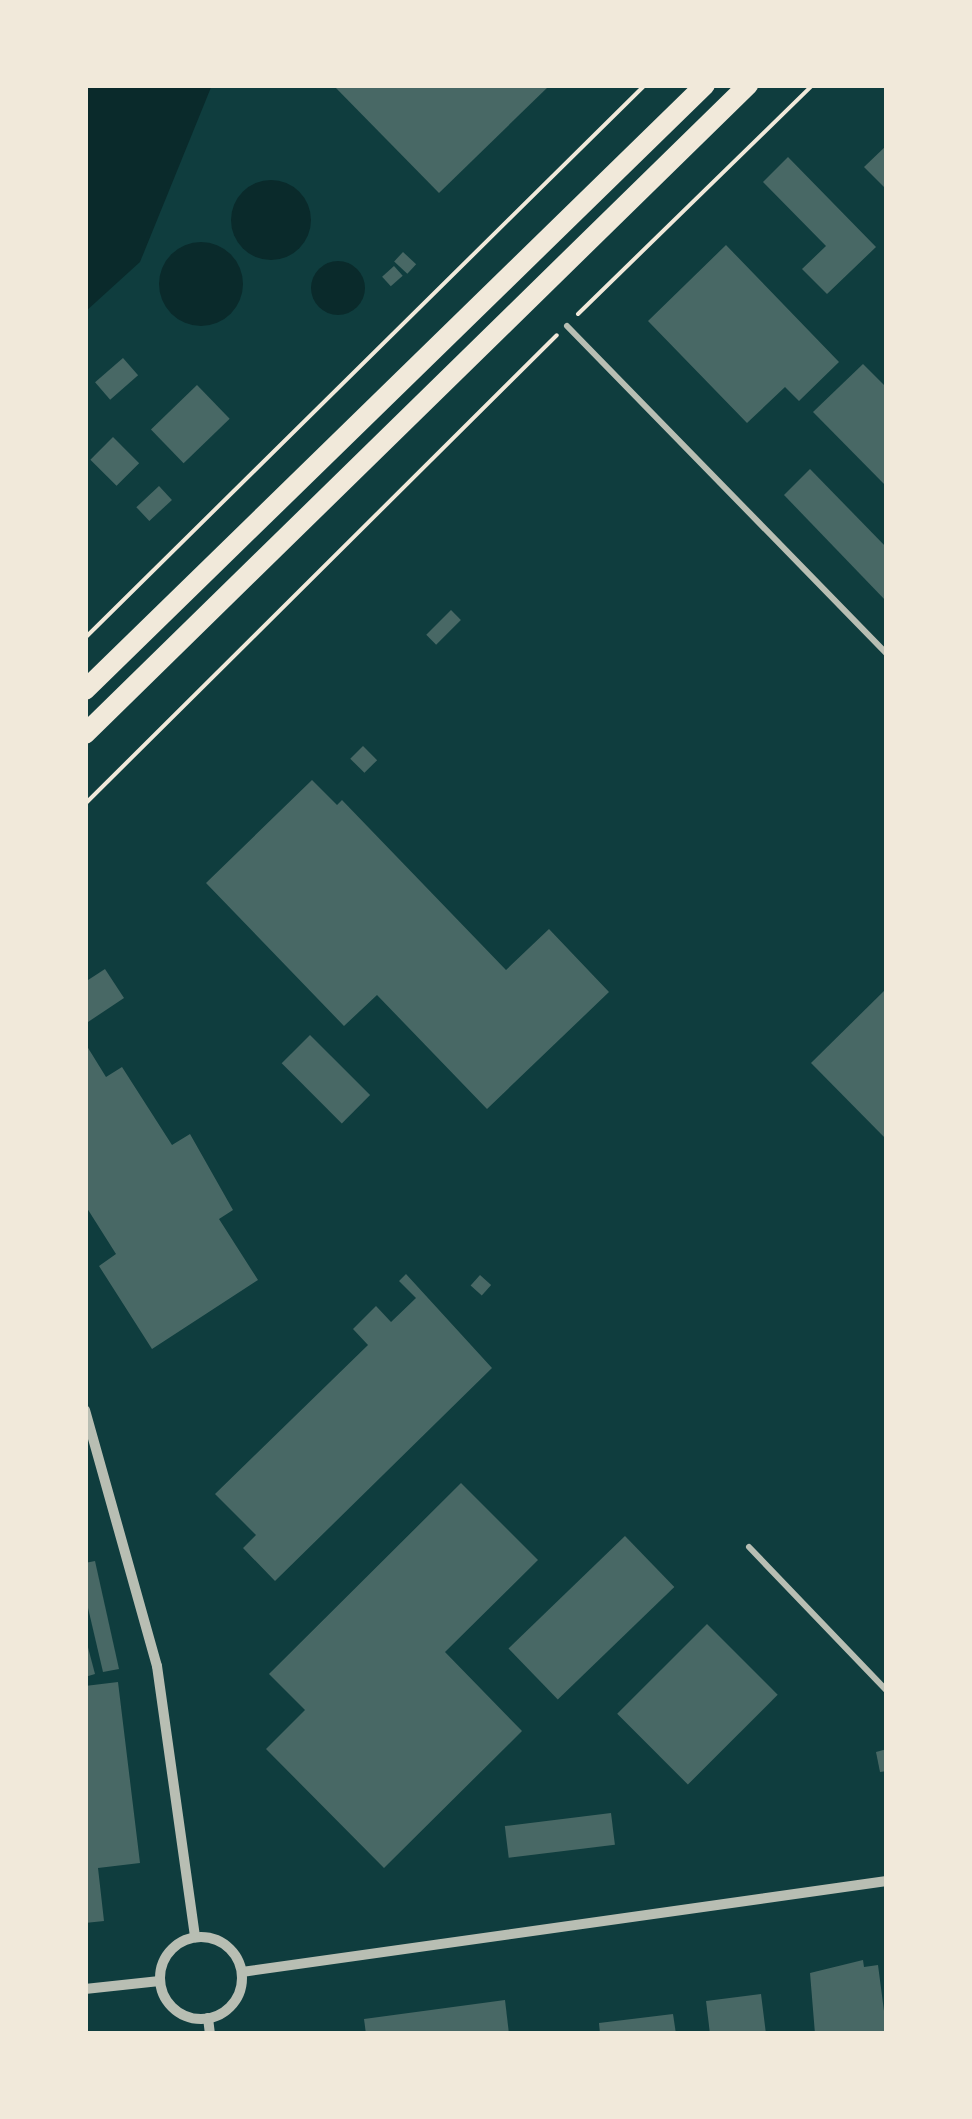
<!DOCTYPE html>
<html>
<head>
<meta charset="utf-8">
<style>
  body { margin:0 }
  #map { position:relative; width:972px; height:2119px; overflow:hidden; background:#0f3d3e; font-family:Barlow,sans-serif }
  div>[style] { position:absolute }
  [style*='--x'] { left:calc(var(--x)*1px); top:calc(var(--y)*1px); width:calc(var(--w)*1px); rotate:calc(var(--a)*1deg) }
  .water>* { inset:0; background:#0a2a2b }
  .round { border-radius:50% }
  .building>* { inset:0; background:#486865; transform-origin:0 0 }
  .path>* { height:4px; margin:-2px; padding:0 2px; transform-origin:2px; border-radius:2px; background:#f1e9da }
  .service>* { height:6px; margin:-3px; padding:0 3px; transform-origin:3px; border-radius:3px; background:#b8beb3 }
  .minor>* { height:10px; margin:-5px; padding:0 5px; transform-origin:5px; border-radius:5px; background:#b8beb3 }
  .minor>.ring { margin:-5px; padding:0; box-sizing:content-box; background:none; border:10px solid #b8beb3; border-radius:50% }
  .primary>* { height:20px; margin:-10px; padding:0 10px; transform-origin:10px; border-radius:10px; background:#f1e9da }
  span { translate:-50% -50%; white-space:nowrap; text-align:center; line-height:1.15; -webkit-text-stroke:9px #f1e9da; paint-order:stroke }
  .frame { position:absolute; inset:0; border:88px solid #f1e9da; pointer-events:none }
</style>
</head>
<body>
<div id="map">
  <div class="water">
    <div style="clip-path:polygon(85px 85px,212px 85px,140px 262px,85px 312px)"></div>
    <div class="round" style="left:231px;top:180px;width:80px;height:80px"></div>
    <div class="round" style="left:159px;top:242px;width:84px;height:84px"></div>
    <div class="round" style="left:311px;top:261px;width:54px;height:54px"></div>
  </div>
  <div class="building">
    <div style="clip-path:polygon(333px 85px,550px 85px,439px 193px)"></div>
    <div style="clip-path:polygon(887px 145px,887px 190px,864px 167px)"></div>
    <div style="clip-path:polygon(788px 157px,876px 247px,827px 294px,802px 269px,826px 246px,763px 182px)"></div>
    <div style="clip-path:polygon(726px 245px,839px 362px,799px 401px,785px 387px,747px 423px,648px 321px)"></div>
    <div style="left:403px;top:252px;width:18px;height:13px;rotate:43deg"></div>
    <div style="left:394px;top:266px;width:13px;height:16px;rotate:48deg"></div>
    <div style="left:123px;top:358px;width:23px;height:37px;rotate:49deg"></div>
    <div style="clip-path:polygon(863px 364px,887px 388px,887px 487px,813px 412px)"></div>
    <div style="left:197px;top:385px;width:47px;height:64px;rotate:46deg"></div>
    <div style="left:113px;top:437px;width:37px;height:32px;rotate:45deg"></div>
    <div style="clip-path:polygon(810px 469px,887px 548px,887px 602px,784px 495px)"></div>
    <div style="left:159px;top:486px;width:19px;height:31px;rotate:47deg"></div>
    <div style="left:451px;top:610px;width:14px;height:35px;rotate:45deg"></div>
    <div style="left:363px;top:746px;width:20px;height:18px;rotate:45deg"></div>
    <div style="clip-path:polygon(312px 780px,337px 805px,342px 800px,506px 970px,549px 929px,609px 992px,487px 1109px,377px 995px,344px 1026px,206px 883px)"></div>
    <div style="clip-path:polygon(105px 969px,124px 998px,85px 1024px,85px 982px)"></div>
    <div style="clip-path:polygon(887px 988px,887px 1140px,811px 1063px)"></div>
    <div style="left:310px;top:1035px;width:85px;height:40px;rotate:45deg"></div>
    <div style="clip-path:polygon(85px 1043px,106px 1077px,122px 1067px,172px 1145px,190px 1134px,233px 1210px,219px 1219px,258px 1280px,152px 1349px,99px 1266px,116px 1254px,85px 1205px)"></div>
    <div style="clip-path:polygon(406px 1274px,492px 1368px,275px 1581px,243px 1548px,256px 1535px,215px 1494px,368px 1345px,353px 1329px,376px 1306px,391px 1322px,416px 1298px,399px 1281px)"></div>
    <div style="left:480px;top:1275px;width:15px;height:14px;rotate:42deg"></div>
    <div style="clip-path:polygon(461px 1483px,538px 1560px,445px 1652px,522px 1731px,384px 1868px,266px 1749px,305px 1710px,269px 1674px)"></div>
    <div style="left:625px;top:1536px;width:71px;height:162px;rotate:46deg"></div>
    <div style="clip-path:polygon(95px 1561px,119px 1669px,103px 1672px,85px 1595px,85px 1563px)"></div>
    <div style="left:707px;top:1624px;width:100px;height:127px;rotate:45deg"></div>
    <div style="clip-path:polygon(85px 1636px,95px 1674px,85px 1677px)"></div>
    <div style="clip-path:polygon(118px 1682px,140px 1863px,98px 1868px,104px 1921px,85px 1923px,85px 1686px)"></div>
    <div style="clip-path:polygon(887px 1749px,887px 1771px,880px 1772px,876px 1752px)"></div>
    <div style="left:611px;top:1813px;width:32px;height:107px;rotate:83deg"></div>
    <div style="clip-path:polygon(863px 1960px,864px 1967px,878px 1965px,887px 2034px,815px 2034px,810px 1973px)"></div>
    <div style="clip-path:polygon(761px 1994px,766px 2034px,710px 2034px,706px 2001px)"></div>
    <div style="clip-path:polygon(505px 2000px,509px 2034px,366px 2034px,364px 2019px)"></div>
    <div style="clip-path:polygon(673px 2014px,676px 2034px,600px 2034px,599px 2023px)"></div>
  </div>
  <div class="path">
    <div style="--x:578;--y:314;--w:328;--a:-44.3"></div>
    <div style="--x:85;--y:638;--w:787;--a:-44.64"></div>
    <div style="--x:85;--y:804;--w:665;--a:-44.82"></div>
  </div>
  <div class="service">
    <div style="--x:567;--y:326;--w:458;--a:45.7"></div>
    <div style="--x:749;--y:1547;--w:199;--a:46.2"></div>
  </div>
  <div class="minor">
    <div style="--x:85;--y:1410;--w:266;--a:74.3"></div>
    <div style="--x:157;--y:1666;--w:274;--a:82"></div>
    <div class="ring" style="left:160px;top:1937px;width:72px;height:72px"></div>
    <div style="--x:242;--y:1972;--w:651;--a:-8.03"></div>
    <div style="--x:85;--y:1989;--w:75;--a:-6.1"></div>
    <div style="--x:208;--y:2018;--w:16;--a:83"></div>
  </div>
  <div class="primary">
    <div style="--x:85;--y:690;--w:866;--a:-44.3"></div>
    <div style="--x:85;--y:734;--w:928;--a:-44.39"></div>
  </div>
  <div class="frame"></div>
</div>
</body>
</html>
